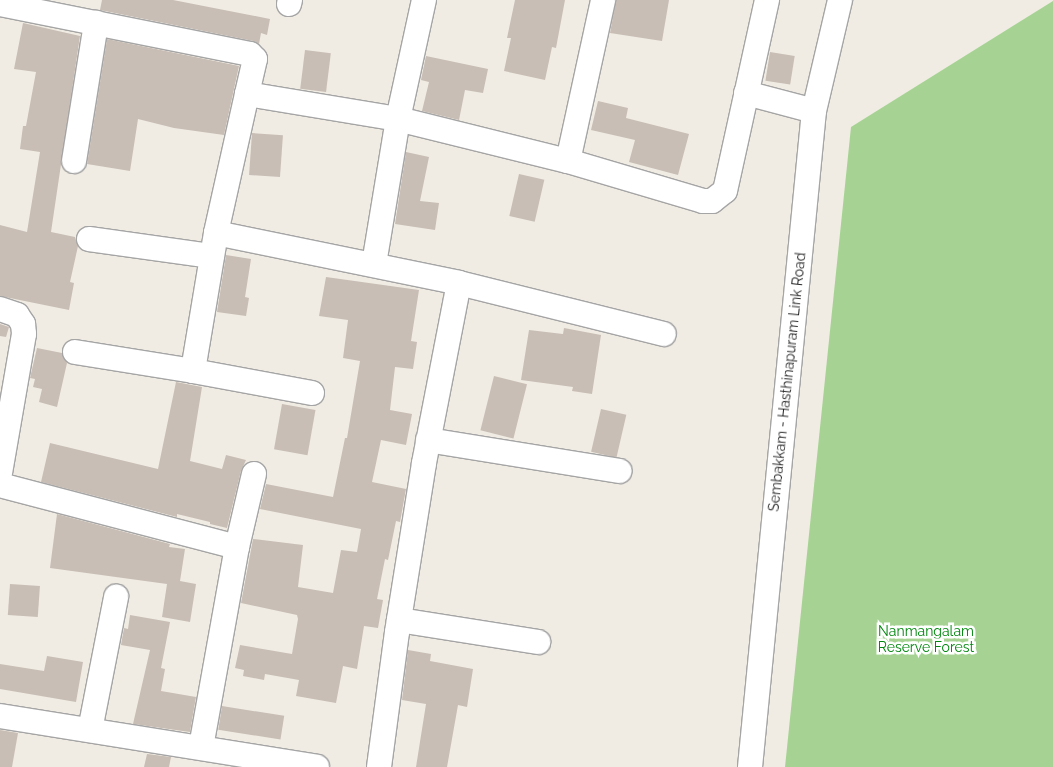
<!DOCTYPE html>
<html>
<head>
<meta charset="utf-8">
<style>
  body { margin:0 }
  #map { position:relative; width:1053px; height:767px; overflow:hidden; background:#f0ece3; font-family:Raleway,sans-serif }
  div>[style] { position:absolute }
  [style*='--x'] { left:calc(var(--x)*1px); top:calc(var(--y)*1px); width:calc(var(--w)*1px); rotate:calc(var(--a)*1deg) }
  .forest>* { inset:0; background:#a6d394 }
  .building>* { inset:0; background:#c8beb6; transform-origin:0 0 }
  .roads { filter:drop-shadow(1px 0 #a5a5a5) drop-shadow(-1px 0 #a5a5a5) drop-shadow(0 1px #a5a5a5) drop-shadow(0 -1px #a5a5a5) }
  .minor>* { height:24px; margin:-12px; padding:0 12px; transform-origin:12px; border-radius:12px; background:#fff }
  span { translate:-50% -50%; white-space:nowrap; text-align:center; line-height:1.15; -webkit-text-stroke:5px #fff; paint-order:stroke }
  .street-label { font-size:14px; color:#1e1e1e }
  .park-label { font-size:14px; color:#01870d }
</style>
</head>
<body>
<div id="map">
  <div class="forest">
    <div style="clip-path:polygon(1053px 1px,1053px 767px,785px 767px,851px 127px)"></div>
  </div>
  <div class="building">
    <div style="clip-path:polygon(102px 0,173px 0,270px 19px,267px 35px,261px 33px,259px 44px,253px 41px,100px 10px)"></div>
    <div style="clip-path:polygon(515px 0,565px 0,556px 48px,552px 47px,545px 80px,504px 71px,511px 38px,507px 38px)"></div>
    <div style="clip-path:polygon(616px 0,669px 0,662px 41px,610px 33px)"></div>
    <div style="clip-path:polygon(23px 23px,80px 36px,51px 232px,75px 237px,78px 246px,70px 282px,74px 283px,69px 310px,0 296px,0 225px,27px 232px,40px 152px,20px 149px,23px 126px,26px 126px,36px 72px,14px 69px)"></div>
    <div style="clip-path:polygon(107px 39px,239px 66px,224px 135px,174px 128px,138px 119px,130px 171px,87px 164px)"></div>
    <div style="left:305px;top:50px;width:26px;height:39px;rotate:7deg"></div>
    <div style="left:770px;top:52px;width:25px;height:29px;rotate:9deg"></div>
    <div style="clip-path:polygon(426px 56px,488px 69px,483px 93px,465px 90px,459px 120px,422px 111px,429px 82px,421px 80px)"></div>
    <div style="clip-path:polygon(598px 101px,628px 108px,626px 118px,689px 134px,678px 175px,629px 162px,635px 140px,591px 130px)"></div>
    <div style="left:252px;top:133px;width:31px;height:42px;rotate:4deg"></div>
    <div style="clip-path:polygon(406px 152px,429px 157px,420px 201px,439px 203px,435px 230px,395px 224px)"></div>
    <div style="left:519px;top:174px;width:26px;height:43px;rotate:13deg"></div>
    <div style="clip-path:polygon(226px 255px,251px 259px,245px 297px,249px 298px,246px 316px,217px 312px)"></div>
    <div style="clip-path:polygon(326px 277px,419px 290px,411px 341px,417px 342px,413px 369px,395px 367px,390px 410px,412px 414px,406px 445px,381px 440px,372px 482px,406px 489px,400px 522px,396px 521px,388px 560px,385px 559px,377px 599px,383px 600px,378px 628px,364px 626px,357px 669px,343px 666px,336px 703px,296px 696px,299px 680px,265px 674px,264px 680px,243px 676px,244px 670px,235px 668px,240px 645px,292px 654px,298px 619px,297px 615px,241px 603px,253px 539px,303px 545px,298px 587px,333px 593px,341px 550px,357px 552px,361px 529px,260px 509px,266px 484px,333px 497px,345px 438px,347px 438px,360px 361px,343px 358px,348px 320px,319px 316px)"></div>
    <div style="clip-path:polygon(0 324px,9px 327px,6px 337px,0 336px)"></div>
    <div style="clip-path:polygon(564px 328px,601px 335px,592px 394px,572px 391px,573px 387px,521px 380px,529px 330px,563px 334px)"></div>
    <div style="clip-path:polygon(37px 348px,62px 353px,67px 363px,57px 407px,39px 402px,42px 389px,33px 387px,35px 379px,30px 378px)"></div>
    <div style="left:494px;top:376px;width:34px;height:56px;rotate:14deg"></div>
    <div style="clip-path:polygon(176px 382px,202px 387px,190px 461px,222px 469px,226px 455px,246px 460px,241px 471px,227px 528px,210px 524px,210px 522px,177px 514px,177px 517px,41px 482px,50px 443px,158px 469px)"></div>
    <div style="left:282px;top:404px;width:34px;height:46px;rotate:10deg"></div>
    <div style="left:601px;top:409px;width:26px;height:44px;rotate:13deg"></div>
    <div style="clip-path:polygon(57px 514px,170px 544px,169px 547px,185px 549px,180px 581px,196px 584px,190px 622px,162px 617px,167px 584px,50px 568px)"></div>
    <div style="left:10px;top:584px;width:30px;height:31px;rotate:4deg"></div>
    <div style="clip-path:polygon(130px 615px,170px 622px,161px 668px,165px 669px,161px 691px,196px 697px,190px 732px,133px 724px,150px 650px,121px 645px,124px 628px,128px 629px)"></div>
    <div style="clip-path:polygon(408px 650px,431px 654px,430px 661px,473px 669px,467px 707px,458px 705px,447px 767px,416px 767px,426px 704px,402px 700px)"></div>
    <div style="clip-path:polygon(47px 656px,83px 662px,76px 702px,0 689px,0 664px,44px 671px)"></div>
    <div style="left:222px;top:706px;width:63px;height:24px;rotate:9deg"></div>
    <div style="clip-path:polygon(0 730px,18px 733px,12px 767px,0 767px)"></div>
    <div style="clip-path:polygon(147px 754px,171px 757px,169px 767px,144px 767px)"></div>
  </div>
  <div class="roads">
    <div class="minor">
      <div style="--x:0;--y:4;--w:255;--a:11.3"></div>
      <div style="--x:250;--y:54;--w:7;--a:45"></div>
      <div style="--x:255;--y:59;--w:36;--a:103"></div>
      <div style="--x:247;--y:94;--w:153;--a:9.4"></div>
      <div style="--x:398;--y:119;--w:175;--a:13.9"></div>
      <div style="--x:568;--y:161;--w:141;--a:16.5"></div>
      <div style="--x:703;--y:201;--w:9;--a:0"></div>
      <div style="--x:712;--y:201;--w:16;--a:-38"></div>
      <div style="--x:725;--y:191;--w:196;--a:-77.6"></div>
      <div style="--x:289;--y:4;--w:4;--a:-76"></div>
      <div style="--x:746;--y:93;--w:70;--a:14.8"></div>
      <div style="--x:247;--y:94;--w:142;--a:102.6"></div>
      <div style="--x:216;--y:233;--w:140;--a:99.5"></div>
      <div style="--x:193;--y:371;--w:121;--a:10.5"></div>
      <div style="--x:74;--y:161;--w:140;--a:-80.9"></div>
      <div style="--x:568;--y:161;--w:165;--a:-77.7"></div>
      <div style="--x:216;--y:233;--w:248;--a:11.6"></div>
      <div style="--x:459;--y:283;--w:211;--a:14"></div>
      <div style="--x:89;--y:239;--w:124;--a:7.9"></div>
      <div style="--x:374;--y:264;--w:147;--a:-80.6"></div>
      <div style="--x:398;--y:119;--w:122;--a:-77.7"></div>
      <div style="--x:0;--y:309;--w:18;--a:19"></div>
      <div style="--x:17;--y:315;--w:11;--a:56"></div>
      <div style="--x:23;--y:324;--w:10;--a:84"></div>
      <div style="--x:24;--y:334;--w:141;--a:99.8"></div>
      <div style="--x:75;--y:352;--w:120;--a:9.1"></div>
      <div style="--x:428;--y:440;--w:194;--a:9.2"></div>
      <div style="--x:0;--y:485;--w:245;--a:14.7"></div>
      <div style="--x:399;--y:620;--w:141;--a:9"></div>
      <div style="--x:0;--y:716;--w:321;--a:9.1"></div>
      <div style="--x:90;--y:730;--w:136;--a:-78.9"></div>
      <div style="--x:201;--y:747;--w:203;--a:-79.8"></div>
      <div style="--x:237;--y:547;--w:75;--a:-76.9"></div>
      <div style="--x:379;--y:767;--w:136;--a:-82.4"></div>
      <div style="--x:397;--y:632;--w:171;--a:-80.9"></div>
      <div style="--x:424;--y:463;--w:183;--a:-79"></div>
      <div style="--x:750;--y:767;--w:659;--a:-84.43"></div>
      <div style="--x:814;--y:111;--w:114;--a:-76.8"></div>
    </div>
  </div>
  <div class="street-label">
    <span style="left:787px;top:382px;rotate:-84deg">Sembakkam - Hasthinapuram Link Road</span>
  </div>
  <div class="park-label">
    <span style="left:926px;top:639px">Nanmangalam<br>Reserve Forest</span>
  </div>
</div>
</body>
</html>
